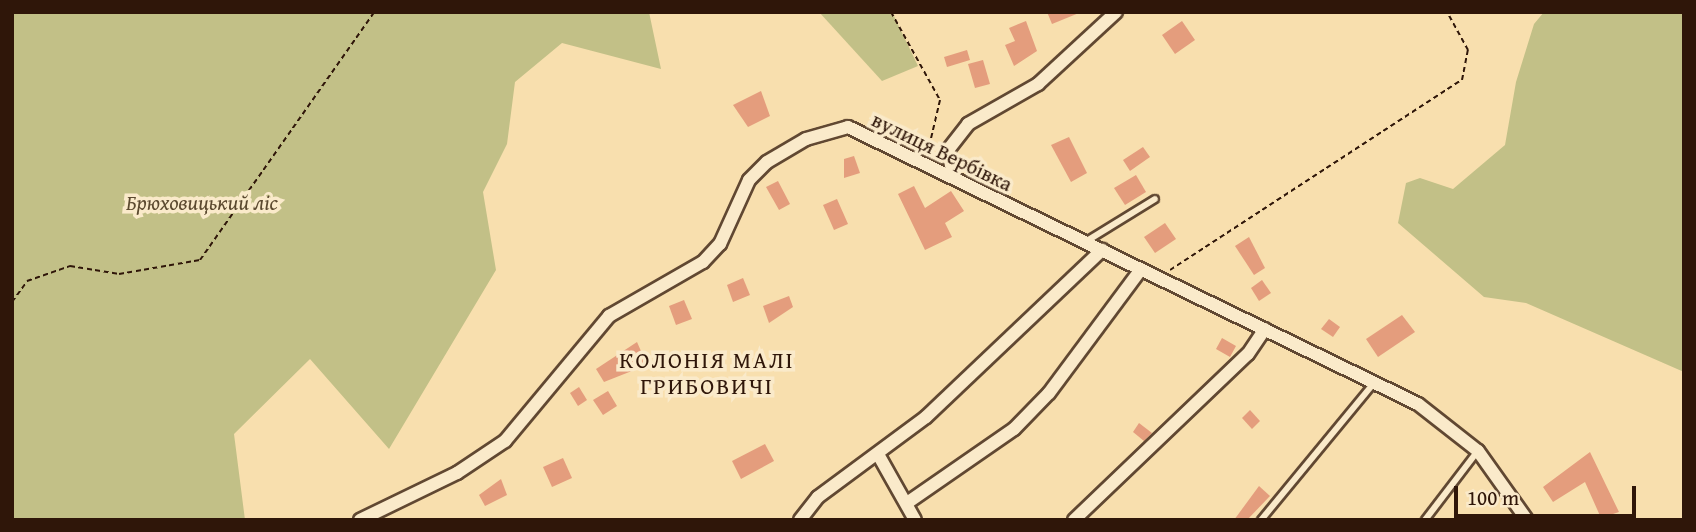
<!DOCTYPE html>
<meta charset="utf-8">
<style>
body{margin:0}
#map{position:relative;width:1696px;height:532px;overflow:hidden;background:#f8dfae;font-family:"Gentium Book Plus",serif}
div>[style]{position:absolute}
.green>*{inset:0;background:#c2c087}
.building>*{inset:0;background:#e49d7d}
.path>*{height:2px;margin-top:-1px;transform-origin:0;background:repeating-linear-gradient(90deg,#2f1609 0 5px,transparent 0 8.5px)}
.roads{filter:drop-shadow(2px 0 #614832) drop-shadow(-2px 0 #614832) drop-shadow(0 2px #614832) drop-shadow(0 -2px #614832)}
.lane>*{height:6px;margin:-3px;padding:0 3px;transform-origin:3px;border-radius:3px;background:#faeaca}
.street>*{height:12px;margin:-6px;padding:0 6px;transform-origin:6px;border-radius:6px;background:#faeaca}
span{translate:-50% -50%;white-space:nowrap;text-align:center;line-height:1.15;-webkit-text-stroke:7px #faeaca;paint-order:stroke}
.street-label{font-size:21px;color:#2f1609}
.park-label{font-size:21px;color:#5b492f;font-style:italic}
.neighbourhood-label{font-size:23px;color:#2f1609;letter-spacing:2px}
.frame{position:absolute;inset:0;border:14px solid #2f1609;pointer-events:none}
.scale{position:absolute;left:1454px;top:486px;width:182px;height:32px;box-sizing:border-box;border:4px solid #2f1609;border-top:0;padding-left:9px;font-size:21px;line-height:24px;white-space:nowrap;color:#2f1609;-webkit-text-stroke:5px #faeaca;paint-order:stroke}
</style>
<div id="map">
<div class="green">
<i style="clip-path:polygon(12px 12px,649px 12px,661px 69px,562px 43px,515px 82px,507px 144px,483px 192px,496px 270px,389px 449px,310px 359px,234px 434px,245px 520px,12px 520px)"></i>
<i style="clip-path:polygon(819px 12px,892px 12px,918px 66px,882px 81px)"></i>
<i style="clip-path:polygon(1544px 12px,1684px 12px,1684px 372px,1526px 303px,1484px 297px,1398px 223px,1406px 183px,1420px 178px,1453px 189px,1505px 145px,1516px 82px,1534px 24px)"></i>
</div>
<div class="building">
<i style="clip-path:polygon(1047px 12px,1079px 12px,1079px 13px,1052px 24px)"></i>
<i style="clip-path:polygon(1026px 21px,1037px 51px,1014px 66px,1005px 45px,1015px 41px,1009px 28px)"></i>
<i style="clip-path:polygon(1182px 21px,1195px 40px,1175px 54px,1162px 35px)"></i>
<i style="clip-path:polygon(967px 50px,970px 60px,947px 67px,944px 57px)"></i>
<i style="clip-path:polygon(983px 60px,990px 84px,975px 88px,968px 64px)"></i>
<i style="clip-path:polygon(761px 91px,770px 116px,748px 127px,733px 105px)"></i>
<i style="clip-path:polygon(1069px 137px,1087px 173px,1071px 182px,1051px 145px)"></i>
<i style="clip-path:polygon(1143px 147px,1150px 157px,1130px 171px,1123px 160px)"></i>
<i style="clip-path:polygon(854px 156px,860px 173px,844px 178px,844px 159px)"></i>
<i style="clip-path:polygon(1136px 175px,1146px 192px,1125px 205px,1114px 188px)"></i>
<i style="clip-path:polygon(778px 181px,790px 204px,779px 210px,766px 187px)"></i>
<i style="clip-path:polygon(914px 186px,925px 208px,951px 191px,964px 211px,945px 223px,952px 237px,925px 250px,898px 194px)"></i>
<i style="clip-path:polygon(837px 199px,848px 224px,834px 230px,823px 205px)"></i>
<i style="clip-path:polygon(1165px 223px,1176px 239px,1155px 253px,1144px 237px)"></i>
<i style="clip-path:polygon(1249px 237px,1265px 268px,1254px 275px,1235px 246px)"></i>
<i style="clip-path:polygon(743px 278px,750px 295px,733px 302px,727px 285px)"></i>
<i style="clip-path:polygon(1262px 280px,1271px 293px,1259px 301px,1251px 288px)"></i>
<i style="clip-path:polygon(789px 296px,793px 307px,769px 323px,763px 306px)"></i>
<i style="clip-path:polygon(684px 300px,692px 319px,676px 325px,669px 306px)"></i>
<i style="clip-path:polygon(1402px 315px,1415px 332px,1378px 357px,1366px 339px)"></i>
<i style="clip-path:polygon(1329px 319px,1340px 327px,1333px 337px,1321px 329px)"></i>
<i style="clip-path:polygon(1222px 338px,1236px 346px,1230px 357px,1216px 349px)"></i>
<i style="clip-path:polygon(637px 342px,647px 365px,604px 382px,596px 369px)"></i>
<i style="clip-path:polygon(579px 387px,587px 400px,578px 406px,570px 393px)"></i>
<i style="clip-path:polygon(608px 391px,617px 406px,603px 415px,593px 400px)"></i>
<i style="clip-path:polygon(1250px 410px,1260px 421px,1252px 429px,1242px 418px)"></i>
<i style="clip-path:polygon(1139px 423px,1152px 433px,1144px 441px,1133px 432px)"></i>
<i style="clip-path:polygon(765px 444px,774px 461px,741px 479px,732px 461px)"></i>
<i style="clip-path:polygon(1590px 452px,1619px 512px,1601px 518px,1585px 482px,1553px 502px,1543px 487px)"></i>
<i style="clip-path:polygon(563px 458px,572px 478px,552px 487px,543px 467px)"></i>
<i style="clip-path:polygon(501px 479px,507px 495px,485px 506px,479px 495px)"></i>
<i style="clip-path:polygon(1259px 486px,1270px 496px,1247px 520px,1234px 520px)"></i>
</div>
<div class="path">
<i style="left:891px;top:12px;width:101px;rotate:60.9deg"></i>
<i style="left:940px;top:100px;width:52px;rotate:103.2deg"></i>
<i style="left:1170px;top:270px;width:348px;rotate:-33.1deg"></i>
<i style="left:1462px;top:80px;width:31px;rotate:-79deg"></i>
<i style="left:1468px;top:50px;width:43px;rotate:-118.9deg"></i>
<i style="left:12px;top:302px;width:26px;rotate:-54deg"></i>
<i style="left:27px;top:281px;width:46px;rotate:-19.2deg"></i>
<i style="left:70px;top:266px;width:50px;rotate:9.3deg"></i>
<i style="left:119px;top:274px;width:82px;rotate:-9.8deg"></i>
<i style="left:200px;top:260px;width:303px;rotate:-54.9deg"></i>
</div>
<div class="roads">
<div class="lane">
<i style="left:1085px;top:242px;width:82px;rotate:-31.6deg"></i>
<i style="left:1261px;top:520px;width:178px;rotate:-50.5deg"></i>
<i style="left:1425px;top:520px;width:86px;rotate:-52.6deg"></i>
</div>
<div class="street">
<i style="left:953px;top:177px;width:27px;rotate:-100deg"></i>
<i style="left:948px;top:150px;width:33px;rotate:-52deg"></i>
<i style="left:968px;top:124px;width:81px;rotate:-29.7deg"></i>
<i style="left:1038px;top:84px;width:106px;rotate:-42.7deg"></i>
<i style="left:879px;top:456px;width:73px;rotate:60.6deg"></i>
<i style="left:907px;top:503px;width:130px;rotate:-34.7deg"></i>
<i style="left:1014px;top:429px;width:50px;rotate:-45.8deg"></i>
<i style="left:1049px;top:393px;width:154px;rotate:-53.4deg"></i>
<i style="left:360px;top:520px;width:108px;rotate:-25.9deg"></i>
<i style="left:457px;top:473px;width:58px;rotate:-33.7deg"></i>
<i style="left:505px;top:441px;width:163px;rotate:-50.2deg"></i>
<i style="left:609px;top:316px;width:108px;rotate:-29.9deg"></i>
<i style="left:703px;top:262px;width:25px;rotate:-47deg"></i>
<i style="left:720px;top:244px;width:70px;rotate:-65.6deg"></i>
<i style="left:749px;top:180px;width:25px;rotate:-45deg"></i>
<i style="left:767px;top:162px;width:45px;rotate:-30.5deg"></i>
<i style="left:806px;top:139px;width:44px;rotate:-15.9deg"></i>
<i style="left:848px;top:127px;width:634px;rotate:25.92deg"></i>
<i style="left:1418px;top:404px;width:76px;rotate:38.1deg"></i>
<i style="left:1478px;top:451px;width:85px;rotate:54.6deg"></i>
<i style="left:800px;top:520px;width:29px;rotate:-52deg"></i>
<i style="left:818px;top:497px;width:134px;rotate:-36.5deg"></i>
<i style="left:926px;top:417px;width:243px;rotate:-43.5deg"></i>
<i style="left:1074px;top:520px;width:240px;rotate:-43.7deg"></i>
<i style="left:1248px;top:354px;width:30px;rotate:-56deg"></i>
</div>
</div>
<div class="street-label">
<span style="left:942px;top:152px;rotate:26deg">вулиця Вербівка</span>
</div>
<div class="park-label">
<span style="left:202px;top:203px">Брюховицький ліс</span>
</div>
<div class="neighbourhood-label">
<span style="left:707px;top:373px">КОЛОНІЯ МАЛІ<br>ГРИБОВИЧІ</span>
</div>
<div class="frame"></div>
<div class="scale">100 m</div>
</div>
